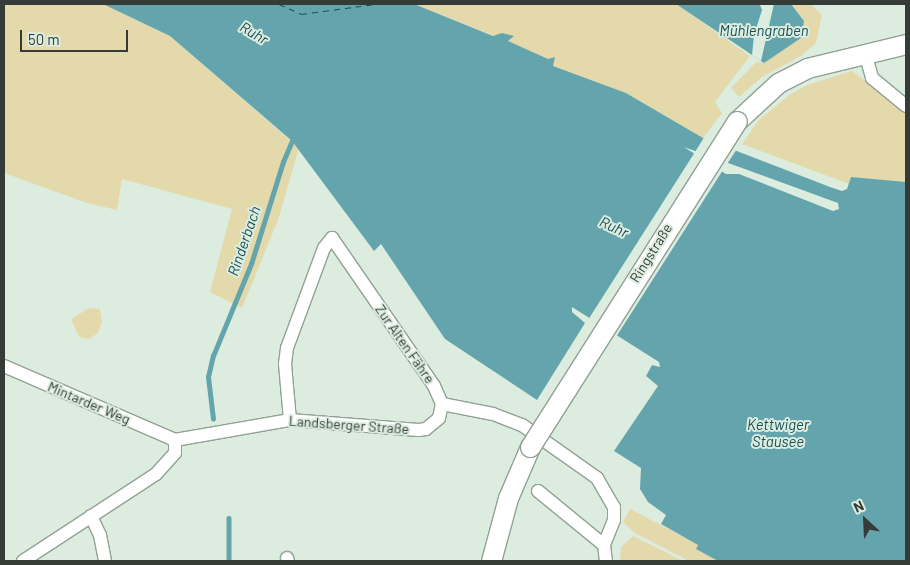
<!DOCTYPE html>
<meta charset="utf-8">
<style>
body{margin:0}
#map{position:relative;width:910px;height:565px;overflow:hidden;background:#dcede0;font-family:Barlow,sans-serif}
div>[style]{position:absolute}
.green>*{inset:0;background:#e3d9aa}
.water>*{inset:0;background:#64a4ac}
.pier>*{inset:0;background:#dcede0}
.stream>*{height:4.5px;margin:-2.25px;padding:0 2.25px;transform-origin:2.25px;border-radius:2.25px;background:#64a4ac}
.ferry>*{height:1px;margin-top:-0.5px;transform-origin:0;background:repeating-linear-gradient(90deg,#185057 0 6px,transparent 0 11px)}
.roads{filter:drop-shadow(1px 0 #91a194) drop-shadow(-1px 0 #91a194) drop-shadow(0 1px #91a194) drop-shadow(0 -1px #91a194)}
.street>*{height:12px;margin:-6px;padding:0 6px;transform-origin:6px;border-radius:6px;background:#fff}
.secondary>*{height:19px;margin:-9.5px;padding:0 9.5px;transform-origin:9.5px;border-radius:9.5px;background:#fff}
.bridges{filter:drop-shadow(1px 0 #91a194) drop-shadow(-1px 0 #91a194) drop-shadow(0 1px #91a194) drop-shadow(0 -1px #91a194)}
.secondary-bridge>*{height:19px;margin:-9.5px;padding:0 9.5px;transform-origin:9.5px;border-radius:9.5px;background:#fff}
span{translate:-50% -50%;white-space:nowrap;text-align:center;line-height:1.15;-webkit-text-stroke:4px #dcede0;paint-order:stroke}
.street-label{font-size:14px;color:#353c37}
.water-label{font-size:15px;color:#185057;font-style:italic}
.frame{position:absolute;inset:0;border:5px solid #353c37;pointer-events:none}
.north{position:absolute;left:840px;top:495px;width:50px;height:50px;-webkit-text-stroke:4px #dcede0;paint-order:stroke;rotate:335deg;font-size:14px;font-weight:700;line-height:20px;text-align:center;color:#353c37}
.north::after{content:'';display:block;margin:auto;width:18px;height:22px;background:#353c37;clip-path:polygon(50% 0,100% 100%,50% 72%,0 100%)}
.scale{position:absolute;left:20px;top:30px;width:108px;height:22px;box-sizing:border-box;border:2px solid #353c37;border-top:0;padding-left:6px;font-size:15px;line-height:18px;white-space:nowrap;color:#353c37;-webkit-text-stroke:4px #dcede0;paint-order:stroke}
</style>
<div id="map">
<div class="green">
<i style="clip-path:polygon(4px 4px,103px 4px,170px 36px,299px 148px,278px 220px,242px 308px,210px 292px,232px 209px,122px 179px,117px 210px,87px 203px,4px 173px)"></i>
<i style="clip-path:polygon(414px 4px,676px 4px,750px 56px,715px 102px,722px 113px,703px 138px,626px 93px,553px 66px,555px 58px,548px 59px,507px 41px,514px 36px,494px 36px)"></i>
<i style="clip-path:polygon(791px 4px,811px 4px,822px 15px,816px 43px,801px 56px,762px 77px,739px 97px,731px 88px,756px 62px,764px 63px,804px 21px)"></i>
<i style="clip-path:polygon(852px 71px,906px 111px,906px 182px,851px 177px,849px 184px,742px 144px,759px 120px,789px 95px,807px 85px)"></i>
<i style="clip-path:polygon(89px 308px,100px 309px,102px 321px,98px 333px,89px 339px,79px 337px,71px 319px)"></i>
<i style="clip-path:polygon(630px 509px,699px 545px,697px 549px,718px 561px,689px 561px,635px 533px,623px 522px)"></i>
<i style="clip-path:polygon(633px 536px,683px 561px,620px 561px,621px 547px)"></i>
</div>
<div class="water">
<i style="clip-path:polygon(evenodd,103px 4px,414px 4px,493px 36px,502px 33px,514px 36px,508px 41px,548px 59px,555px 57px,553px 66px,626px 93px,703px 138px,830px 187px,842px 191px,847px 189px,851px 177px,906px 182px,906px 561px,718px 561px,696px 549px,698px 545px,661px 524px,666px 515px,648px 502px,640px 489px,641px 468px,614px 451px,658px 386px,646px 376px,652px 365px,660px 367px,659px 362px,572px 307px,572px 312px,585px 323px,537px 400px,445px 339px,381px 244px,374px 251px,292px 141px,170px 36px,103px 4px,684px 147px,838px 203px,839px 209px,833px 211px,739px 174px,726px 174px,684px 147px)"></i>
<i style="clip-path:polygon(676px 4px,791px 4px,804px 21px,801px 38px,764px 63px)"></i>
</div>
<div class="pier">
<i style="clip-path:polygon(774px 4px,761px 61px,752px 55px,754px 35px,762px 10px,760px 5px)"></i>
<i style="clip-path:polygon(705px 136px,737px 149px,727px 164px,695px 152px)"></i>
<i style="clip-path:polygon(695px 152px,723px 170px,616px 337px,588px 320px)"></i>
<i style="clip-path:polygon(587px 322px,539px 401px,536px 402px,537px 401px)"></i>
</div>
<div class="stream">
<i style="left:213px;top:419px;width:42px;rotate:-96.8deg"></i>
<i style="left:208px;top:377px;width:22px;rotate:-77deg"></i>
<i style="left:213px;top:356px;width:100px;rotate:-67.6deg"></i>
<i style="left:251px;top:264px;width:107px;rotate:-72.6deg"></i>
<i style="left:283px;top:162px;width:28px;rotate:-67deg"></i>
<i style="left:229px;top:518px;width:43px;rotate:90deg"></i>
</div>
<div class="ferry">
<i style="left:279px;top:4px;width:24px;rotate:24deg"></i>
<i style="left:301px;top:14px;width:75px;rotate:-7.7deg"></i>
</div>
<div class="roads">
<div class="street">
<i style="left:865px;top:53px;width:26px;rotate:74deg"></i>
<i style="left:872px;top:78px;width:44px;rotate:39.5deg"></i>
<i style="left:4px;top:366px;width:186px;rotate:23.4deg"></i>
<i style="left:442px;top:404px;width:52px;rotate:11.1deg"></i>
<i style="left:493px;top:414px;width:31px;rotate:21deg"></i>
<i style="left:522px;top:425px;width:92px;rotate:35.2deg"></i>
<i style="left:597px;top:478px;width:34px;rotate:60deg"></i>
<i style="left:614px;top:507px;width:13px;rotate:90deg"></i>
<i style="left:614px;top:520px;width:27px;rotate:112deg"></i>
<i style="left:604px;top:545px;width:16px;rotate:83deg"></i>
<i style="left:290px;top:420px;width:56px;rotate:-95.1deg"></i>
<i style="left:285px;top:364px;width:16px;rotate:-83deg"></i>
<i style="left:287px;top:348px;width:107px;rotate:-69.7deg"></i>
<i style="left:324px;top:248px;width:13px;rotate:-51deg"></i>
<i style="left:332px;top:238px;width:180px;rotate:55.4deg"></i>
<i style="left:434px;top:386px;width:20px;rotate:66deg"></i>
<i style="left:175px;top:440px;width:117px;rotate:-9.9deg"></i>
<i style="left:290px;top:420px;width:129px;rotate:4.4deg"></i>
<i style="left:419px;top:430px;width:7px;rotate:-8deg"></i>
<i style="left:426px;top:429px;width:17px;rotate:-40deg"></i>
<i style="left:439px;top:418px;width:14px;rotate:-78deg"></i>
<i style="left:538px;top:491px;width:85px;rotate:39.3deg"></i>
<i style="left:91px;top:516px;width:21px;rotate:65deg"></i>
<i style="left:100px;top:535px;width:26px;rotate:79deg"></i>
<i style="left:287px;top:558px;width:3px;rotate:72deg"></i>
<i style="left:23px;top:561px;width:159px;rotate:-33.2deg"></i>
<i style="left:156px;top:474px;width:28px;rotate:-48deg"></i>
<i style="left:175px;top:453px;width:13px;rotate:-90deg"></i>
</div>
<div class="secondary">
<i style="left:737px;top:121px;width:56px;rotate:-42.8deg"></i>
<i style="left:778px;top:83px;width:33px;rotate:-27deg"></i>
<i style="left:807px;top:68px;width:102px;rotate:-13.6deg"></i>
<i style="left:491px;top:561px;width:65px;rotate:-74.9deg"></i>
<i style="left:508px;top:498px;width:56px;rotate:-66.7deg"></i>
</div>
</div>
<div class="bridges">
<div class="secondary-bridge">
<i style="left:530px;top:447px;width:386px;rotate:-57.6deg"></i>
</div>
</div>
<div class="street-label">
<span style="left:651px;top:253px;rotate:-58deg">Ringstraße</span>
<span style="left:405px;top:344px;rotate:55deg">Zur Alten Fähre</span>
<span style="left:89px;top:403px;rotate:23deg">Mintarder Weg</span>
<span style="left:349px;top:425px;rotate:4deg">Landsberger Straße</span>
</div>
<div class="water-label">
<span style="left:764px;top:31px">Mühlengraben</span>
<span style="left:254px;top:33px;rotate:31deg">Ruhr</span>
<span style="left:614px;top:227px;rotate:25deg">Ruhr</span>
<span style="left:244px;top:241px;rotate:-71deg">Rinderbach</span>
<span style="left:778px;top:433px">Kettwiger<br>Stausee</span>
</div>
<div class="frame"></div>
<div class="north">N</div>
<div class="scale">50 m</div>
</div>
